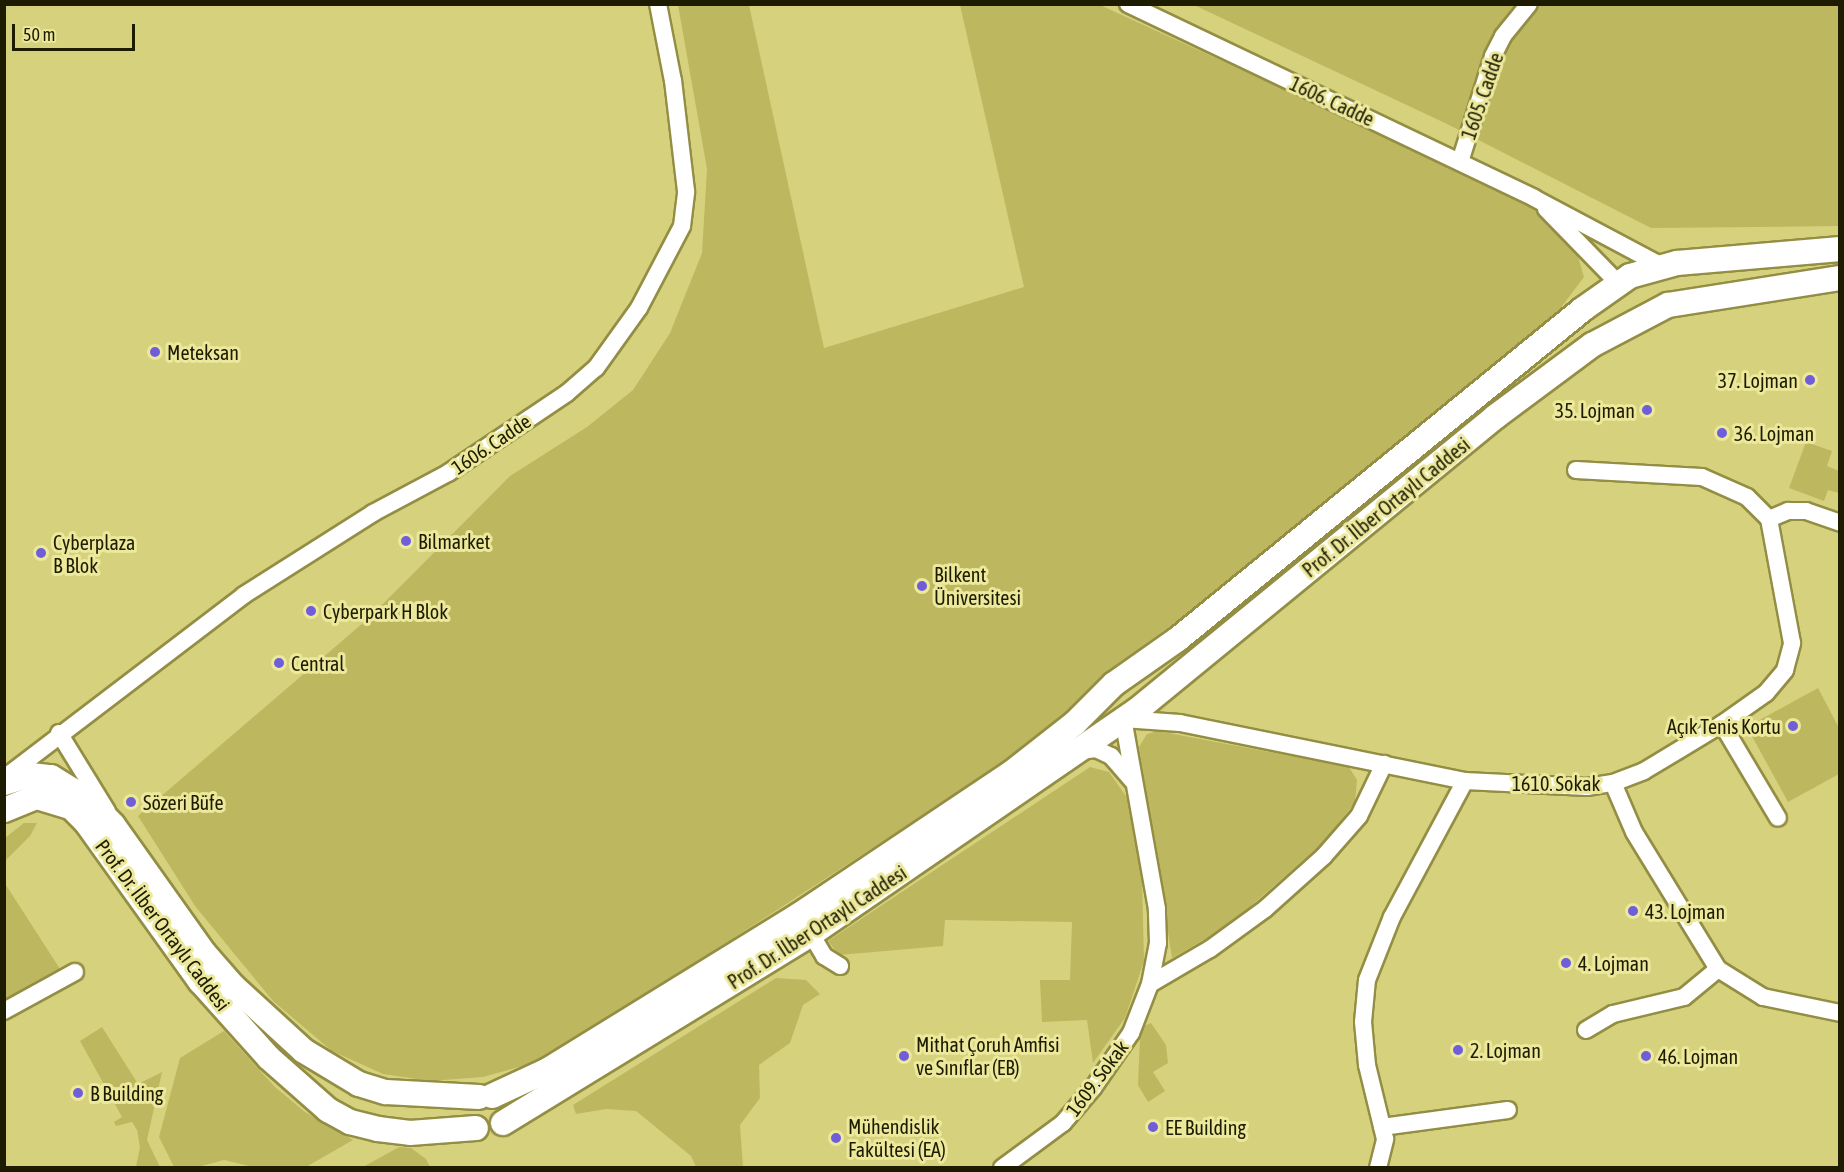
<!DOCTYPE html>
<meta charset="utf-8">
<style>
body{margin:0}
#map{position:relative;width:1844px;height:1172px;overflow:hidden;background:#dfdb8f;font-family:"Asap Condensed",sans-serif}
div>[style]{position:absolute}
.built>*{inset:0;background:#d6d17d}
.green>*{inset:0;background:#bdb85f}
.roads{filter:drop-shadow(2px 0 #938e44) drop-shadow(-2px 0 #938e44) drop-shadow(0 2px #938e44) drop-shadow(0 -2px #938e44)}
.street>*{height:16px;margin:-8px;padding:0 8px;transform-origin:8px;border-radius:8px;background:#fff}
.secondary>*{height:24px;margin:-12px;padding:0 12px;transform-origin:12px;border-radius:12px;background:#fff}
.dots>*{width:16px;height:16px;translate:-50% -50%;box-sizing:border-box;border:3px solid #ece89c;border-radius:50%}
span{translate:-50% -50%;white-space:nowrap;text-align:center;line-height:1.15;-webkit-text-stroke:6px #ece89c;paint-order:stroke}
.street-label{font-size:20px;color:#1e1c00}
.poi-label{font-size:20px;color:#1e1c00}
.left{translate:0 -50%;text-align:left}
.right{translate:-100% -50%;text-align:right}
.frame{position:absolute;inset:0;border:6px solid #1e1c00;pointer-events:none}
.scale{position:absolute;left:12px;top:24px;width:123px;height:27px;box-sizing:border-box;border:3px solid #1e1c00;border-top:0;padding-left:8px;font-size:18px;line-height:21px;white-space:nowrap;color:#1e1c00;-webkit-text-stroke:4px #ece89c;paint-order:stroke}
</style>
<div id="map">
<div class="built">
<i style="clip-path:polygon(5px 5px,1839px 5px,1839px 1167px,5px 1168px)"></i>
</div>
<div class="green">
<i style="clip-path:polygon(678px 5px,749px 5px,824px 348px,1024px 287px,960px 5px,1100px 5px,1530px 202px,1575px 246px,1584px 277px,1556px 314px,1176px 622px,1110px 669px,1037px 741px,589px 1032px,530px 1064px,483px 1077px,430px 1081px,383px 1074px,332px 1051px,273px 1001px,195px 906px,138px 816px,370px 617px,510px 476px,587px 427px,633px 390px,670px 333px,702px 253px,707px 169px)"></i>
<i style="clip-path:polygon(1194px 5px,1839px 5px,1839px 226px,1651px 228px,1445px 123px)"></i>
<i style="clip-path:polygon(1806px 442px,1832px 451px,1827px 466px,1839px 471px,1839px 493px,1828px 490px,1824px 501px,1789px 488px)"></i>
<i style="clip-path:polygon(1818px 688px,1839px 728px,1839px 774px,1788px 802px,1747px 727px)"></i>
<i style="clip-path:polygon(1158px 731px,1349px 767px,1357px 780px,1355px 802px,1326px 840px,1228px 926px,1172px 958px,1139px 747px,1147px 734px)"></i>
<i style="clip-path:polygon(1090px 767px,1109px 772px,1128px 799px,1142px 879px,1144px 961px,1125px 1018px,1093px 1063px,1087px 1020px,1042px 1022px,1040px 980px,1070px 980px,1072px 922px,945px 920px,943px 946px,839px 955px,828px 941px)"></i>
<i style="clip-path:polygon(24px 823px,37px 823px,30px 836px,5px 861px,5px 838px)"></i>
<i style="clip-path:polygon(4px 882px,60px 969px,5px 1001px,4px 1001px)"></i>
<i style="clip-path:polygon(776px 978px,806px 980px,820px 994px,803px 1005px,790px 1043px,759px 1065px,760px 1098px,740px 1125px,743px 1167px,696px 1167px,691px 1156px,636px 1111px,606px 1109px,576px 1114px,573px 1105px)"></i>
<i style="clip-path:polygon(1151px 1023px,1166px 1045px,1168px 1063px,1153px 1072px,1165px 1091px,1148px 1102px,1138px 1085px,1140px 1038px,1144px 1026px)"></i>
<i style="clip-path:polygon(102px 1027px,138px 1084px,162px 1072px,147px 1140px,160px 1167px,136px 1167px,140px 1147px,137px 1130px,132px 1122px,116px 1126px,114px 1122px,122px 1117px,80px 1041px)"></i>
<i style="clip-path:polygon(224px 1031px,275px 1087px,305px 1112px,353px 1140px,306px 1167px,253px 1167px,224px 1160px,198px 1167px,174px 1167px,159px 1137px,180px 1058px)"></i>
<i style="clip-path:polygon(399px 1147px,411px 1148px,426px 1159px,430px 1167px,363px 1167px)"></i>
</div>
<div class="roads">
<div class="street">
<i style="left:1128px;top:4px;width:450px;rotate:25.5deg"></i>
<i style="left:1534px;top:198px;width:143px;rotate:28deg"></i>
<i style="left:1460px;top:162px;width:111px;rotate:-72.7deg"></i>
<i style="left:1493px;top:56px;width:22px;rotate:-63deg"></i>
<i style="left:1503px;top:36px;width:41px;rotate:-50.9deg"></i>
<i style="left:1546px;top:209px;width:105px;rotate:45.8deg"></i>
<i style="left:1576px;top:470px;width:126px;rotate:3.2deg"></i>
<i style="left:1702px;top:477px;width:49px;rotate:24deg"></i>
<i style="left:1747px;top:497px;width:31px;rotate:45deg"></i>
<i style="left:1769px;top:519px;width:21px;rotate:-23deg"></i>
<i style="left:1788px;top:511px;width:18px"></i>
<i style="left:1806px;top:511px;width:36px;rotate:19deg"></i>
<i style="left:1722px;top:724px;width:109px;rotate:59.2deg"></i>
<i style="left:59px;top:733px;width:92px;rotate:58.4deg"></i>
<i style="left:1080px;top:751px;width:16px;rotate:-7deg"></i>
<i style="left:1096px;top:749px;width:17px;rotate:25deg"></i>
<i style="left:1111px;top:756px;width:32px;rotate:49deg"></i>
<i style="left:4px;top:778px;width:302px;rotate:-37.3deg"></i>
<i style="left:244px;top:595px;width:153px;rotate:-32.4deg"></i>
<i style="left:373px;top:513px;width:85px;rotate:-28.1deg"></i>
<i style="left:448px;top:473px;width:143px;rotate:-33.9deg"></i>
<i style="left:567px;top:393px;width:38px;rotate:-41deg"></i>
<i style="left:596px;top:368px;width:74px;rotate:-54.4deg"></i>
<i style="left:639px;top:308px;width:93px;rotate:-62.3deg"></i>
<i style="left:682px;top:226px;width:35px;rotate:-83deg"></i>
<i style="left:686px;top:191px;width:111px;rotate:-96.7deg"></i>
<i style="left:673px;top:81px;width:78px;rotate:-101deg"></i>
<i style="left:1613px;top:783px;width:53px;rotate:66.8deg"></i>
<i style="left:1634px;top:832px;width:161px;rotate:58.5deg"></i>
<i style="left:1718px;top:969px;width:53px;rotate:31.9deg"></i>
<i style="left:1763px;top:997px;width:79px;rotate:11.7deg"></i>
<i style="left:811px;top:934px;width:26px;rotate:59deg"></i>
<i style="left:824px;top:956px;width:19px;rotate:32deg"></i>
<i style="left:1150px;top:984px;width:69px;rotate:-30.3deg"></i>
<i style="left:1210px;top:949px;width:68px;rotate:-36deg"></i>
<i style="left:1265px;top:909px;width:79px;rotate:-41.9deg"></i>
<i style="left:1324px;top:856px;width:53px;rotate:-48.8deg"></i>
<i style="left:1359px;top:816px;width:58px;rotate:-64.3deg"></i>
<i style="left:4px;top:1011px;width:81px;rotate:-28.8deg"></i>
<i style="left:1586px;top:1030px;width:31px;rotate:-31deg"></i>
<i style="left:1613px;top:1014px;width:73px;rotate:-13.5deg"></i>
<i style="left:1684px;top:997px;width:44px;rotate:-39.5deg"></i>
<i style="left:1382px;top:1127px;width:127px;rotate:-7.7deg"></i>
<i style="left:1002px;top:1168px;width:76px;rotate:-36.4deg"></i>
<i style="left:1063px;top:1123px;width:46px;rotate:-49.4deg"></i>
<i style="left:1093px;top:1088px;width:67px;rotate:-55.4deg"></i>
<i style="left:1131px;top:1033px;width:53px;rotate:-68.8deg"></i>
<i style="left:1150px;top:984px;width:42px;rotate:-79deg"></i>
<i style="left:1158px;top:943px;width:34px;rotate:-92deg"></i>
<i style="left:1157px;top:909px;width:193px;rotate:-100.1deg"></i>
<i style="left:1123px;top:719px;width:57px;rotate:4deg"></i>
<i style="left:1180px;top:723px;width:291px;rotate:11.5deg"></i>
<i style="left:1465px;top:781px;width:122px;rotate:2.8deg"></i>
<i style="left:1587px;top:787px;width:26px;rotate:-9deg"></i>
<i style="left:1613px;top:783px;width:33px;rotate:-21deg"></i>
<i style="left:1644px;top:771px;width:91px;rotate:-31.1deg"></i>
<i style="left:1722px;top:724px;width:54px;rotate:-35.2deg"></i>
<i style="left:1766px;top:693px;width:30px;rotate:-50deg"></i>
<i style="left:1785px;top:670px;width:28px;rotate:-75deg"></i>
<i style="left:1792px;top:643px;width:126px;rotate:-100.5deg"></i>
<i style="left:1378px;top:1168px;width:30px;rotate:-76deg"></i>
<i style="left:1385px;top:1139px;width:76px;rotate:-103.7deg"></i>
<i style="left:1367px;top:1065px;width:43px;rotate:-95.3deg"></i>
<i style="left:1363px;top:1022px;width:42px;rotate:-84.6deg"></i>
<i style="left:1367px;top:980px;width:68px;rotate:-68.4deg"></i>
<i style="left:1392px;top:917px;width:154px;rotate:-61.8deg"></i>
</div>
<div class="secondary">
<i style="left:4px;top:783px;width:28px;rotate:-17deg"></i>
<i style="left:31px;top:775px;width:20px;rotate:6deg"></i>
<i style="left:51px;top:777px;width:46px;rotate:31.6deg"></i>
<i style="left:90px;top:801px;width:33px;rotate:46deg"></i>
<i style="left:113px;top:825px;width:157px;rotate:54.6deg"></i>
<i style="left:204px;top:953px;width:44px;rotate:48.7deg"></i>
<i style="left:233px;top:986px;width:96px;rotate:42.5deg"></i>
<i style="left:304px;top:1051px;width:64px;rotate:31deg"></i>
<i style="left:359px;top:1084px;width:28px;rotate:17deg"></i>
<i style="left:386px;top:1092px;width:93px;rotate:3.1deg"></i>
<i style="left:4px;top:810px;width:35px;rotate:-22deg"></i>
<i style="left:37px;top:797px;width:37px;rotate:17deg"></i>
<i style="left:72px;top:808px;width:20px;rotate:45deg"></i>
<i style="left:86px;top:822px;width:196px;rotate:54.4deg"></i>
<i style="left:200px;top:981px;width:103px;rotate:48.1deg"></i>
<i style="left:269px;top:1058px;width:79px;rotate:41.4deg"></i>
<i style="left:328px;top:1110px;width:25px;rotate:29deg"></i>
<i style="left:350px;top:1122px;width:29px;rotate:14deg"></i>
<i style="left:378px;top:1129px;width:32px;rotate:7deg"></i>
<i style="left:410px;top:1133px;width:66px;rotate:-4.3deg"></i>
<i style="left:492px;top:1096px;width:62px;rotate:-24.9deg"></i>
<i style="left:548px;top:1070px;width:295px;rotate:-31.7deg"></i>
<i style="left:799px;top:915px;width:254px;rotate:-33.8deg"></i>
<i style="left:1010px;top:774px;width:83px;rotate:-38.1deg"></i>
<i style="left:1075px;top:723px;width:55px;rotate:-45deg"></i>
<i style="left:1114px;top:684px;width:78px;rotate:-35.1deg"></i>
<i style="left:1178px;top:639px;width:522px;rotate:-39.17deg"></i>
<i style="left:1583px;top:309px;width:57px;rotate:-35.1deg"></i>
<i style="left:1630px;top:276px;width:49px;rotate:-15.5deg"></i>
<i style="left:1677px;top:263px;width:164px;rotate:-4.9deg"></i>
<i style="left:503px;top:1123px;width:361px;rotate:-31.5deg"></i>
<i style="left:811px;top:934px;width:394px;rotate:-34.5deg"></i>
<i style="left:1136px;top:711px;width:464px;rotate:-39.3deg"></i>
<i style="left:1495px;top:417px;width:121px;rotate:-36.6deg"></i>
<i style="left:1592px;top:345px;width:86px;rotate:-27.8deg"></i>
<i style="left:1668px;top:305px;width:174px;rotate:-8.9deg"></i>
</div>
</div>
<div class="dots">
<i style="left:155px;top:352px;background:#6f5ed8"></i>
<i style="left:1810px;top:380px;background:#6f5ed8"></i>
<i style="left:1647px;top:410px;background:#6f5ed8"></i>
<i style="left:1722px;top:433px;background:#6f5ed8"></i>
<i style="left:406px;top:541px;background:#6f5ed8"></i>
<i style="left:41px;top:553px;background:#6f5ed8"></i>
<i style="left:922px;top:586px;background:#6f5ed8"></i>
<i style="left:311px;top:611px;background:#6f5ed8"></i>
<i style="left:279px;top:663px;background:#6f5ed8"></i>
<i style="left:1793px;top:726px;background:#6f5ed8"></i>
<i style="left:131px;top:802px;background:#6f5ed8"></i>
<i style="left:1633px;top:911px;background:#6f5ed8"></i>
<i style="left:1566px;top:963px;background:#6f5ed8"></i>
<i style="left:1458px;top:1050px;background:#6f5ed8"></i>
<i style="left:904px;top:1056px;background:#6f5ed8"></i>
<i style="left:1646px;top:1056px;background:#6f5ed8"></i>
<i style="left:78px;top:1093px;background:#6f5ed8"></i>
<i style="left:1153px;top:1127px;background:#6f5ed8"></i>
<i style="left:836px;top:1138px;background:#6f5ed8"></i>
</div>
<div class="street-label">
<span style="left:1482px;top:96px;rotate:-71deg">1605. Cadde</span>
<span style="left:1332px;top:101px;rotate:25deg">1606. Cadde</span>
<span style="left:491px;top:444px;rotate:-34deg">1606. Cadde</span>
<span style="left:1386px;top:507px;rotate:-39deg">Prof. Dr. İlber Ortaylı Caddesi</span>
<span style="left:1556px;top:783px">1610. Sokak</span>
<span style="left:163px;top:925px;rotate:53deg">Prof. Dr. İlber Ortaylı Caddesi</span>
<span style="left:817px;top:927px;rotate:-33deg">Prof. Dr. İlber Ortaylı Caddesi</span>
<span style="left:1097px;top:1078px;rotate:-53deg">1609. Sokak</span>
</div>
<div class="poi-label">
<span class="left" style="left:167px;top:352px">Meteksan</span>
<span class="right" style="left:1798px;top:380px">37. Lojman</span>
<span class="right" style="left:1635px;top:410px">35. Lojman</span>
<span class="left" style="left:1734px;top:433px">36. Lojman</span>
<span class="left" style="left:418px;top:541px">Bilmarket</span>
<span class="left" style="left:53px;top:554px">Cyberplaza<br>B Blok</span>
<span class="left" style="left:934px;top:586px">Bilkent<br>Üniversitesi</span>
<span class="left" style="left:323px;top:611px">Cyberpark H Blok</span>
<span class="left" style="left:291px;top:663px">Central</span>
<span class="right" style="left:1781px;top:726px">Açık Tenis Kortu</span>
<span class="left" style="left:143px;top:802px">Sözeri Büfe</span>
<span class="left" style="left:1645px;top:911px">43. Lojman</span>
<span class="left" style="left:1578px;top:963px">4. Lojman</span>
<span class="left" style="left:916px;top:1056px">Mithat Çoruh Amfisi<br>ve Sınıflar (EB)</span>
<span class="left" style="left:1470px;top:1050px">2. Lojman</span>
<span class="left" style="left:1658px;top:1056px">46. Lojman</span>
<span class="left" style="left:90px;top:1093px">B Building</span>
<span class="left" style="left:848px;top:1138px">Mühendislik<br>Fakültesi (EA)</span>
<span class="left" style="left:1165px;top:1127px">EE Building</span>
</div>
<div class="frame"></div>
<div class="scale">50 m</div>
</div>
